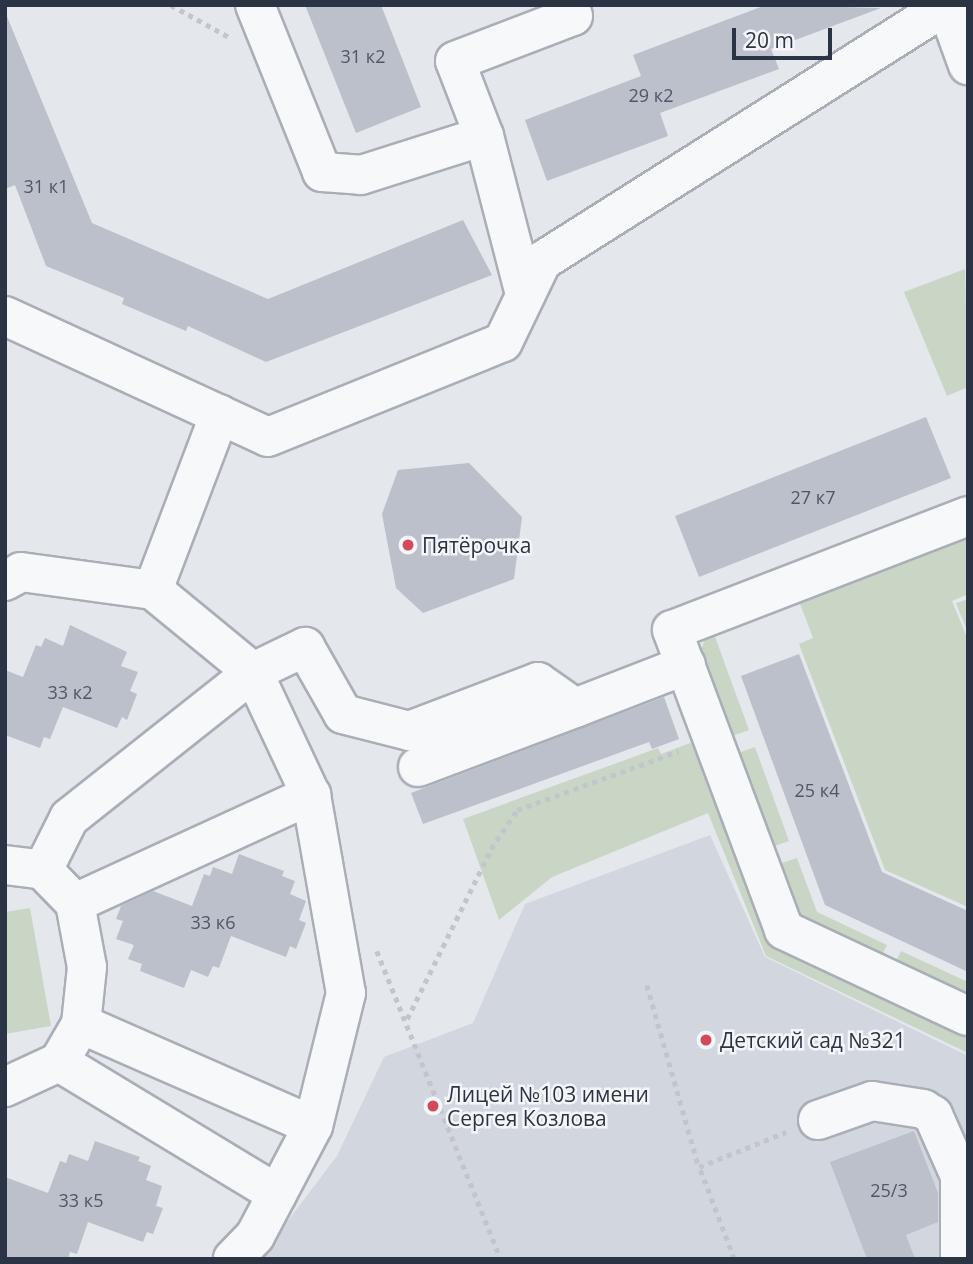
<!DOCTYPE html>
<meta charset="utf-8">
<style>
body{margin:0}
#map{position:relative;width:973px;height:1264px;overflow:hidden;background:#e4e7ec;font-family:"Open Sans",sans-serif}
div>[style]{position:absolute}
.built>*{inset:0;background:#d2d6de}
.green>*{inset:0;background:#c9d6c5}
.building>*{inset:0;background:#bbc0ca}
.path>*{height:4.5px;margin-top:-2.25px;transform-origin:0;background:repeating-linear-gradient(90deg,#c2c5cb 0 5px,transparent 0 10px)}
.roads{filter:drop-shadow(2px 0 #a9aeb7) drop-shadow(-2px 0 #a9aeb7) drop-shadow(0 2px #a9aeb7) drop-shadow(0 -2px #a9aeb7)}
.minor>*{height:38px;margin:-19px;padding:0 19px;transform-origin:19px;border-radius:19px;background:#f7f8fa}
.dots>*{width:19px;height:19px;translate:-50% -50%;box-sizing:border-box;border:4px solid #f4f6f9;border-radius:50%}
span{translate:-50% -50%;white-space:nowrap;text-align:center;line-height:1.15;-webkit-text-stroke:5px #f4f6f9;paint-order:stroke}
.number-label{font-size:18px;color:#4f5766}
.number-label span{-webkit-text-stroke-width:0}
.poi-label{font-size:21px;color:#2b3445}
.left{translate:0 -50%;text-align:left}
.frame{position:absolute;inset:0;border:7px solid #2b3445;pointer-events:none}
.scale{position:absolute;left:732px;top:28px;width:100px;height:32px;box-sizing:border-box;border:4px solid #2b3445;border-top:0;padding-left:9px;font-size:21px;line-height:24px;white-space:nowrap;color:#2b3445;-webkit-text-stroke:5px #f4f6f9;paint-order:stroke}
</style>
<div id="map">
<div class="built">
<i style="clip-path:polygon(710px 835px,765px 957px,968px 1056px,968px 1259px,259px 1259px,337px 1156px,384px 1057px,473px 1023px,525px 904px)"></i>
</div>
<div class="green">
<i style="clip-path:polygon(965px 269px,968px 387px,947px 396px,904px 292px)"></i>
<i style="clip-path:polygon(968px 537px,968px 594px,952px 601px,968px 640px,968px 907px,885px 870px,799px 644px,813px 638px,799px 601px)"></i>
<i style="clip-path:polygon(968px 599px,968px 633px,956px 603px)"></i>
<i style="clip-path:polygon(714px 634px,749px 730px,732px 736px,701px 651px,704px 641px)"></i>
<i style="clip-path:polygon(698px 740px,777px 938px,968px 1028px,968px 1053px,766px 956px,708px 813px,552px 877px,499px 920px,463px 819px,658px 748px,661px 754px)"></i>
<i style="clip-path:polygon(755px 747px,789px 841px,772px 847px,738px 753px)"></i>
<i style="clip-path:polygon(797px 858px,817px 912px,887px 945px,882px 955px,798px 915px,779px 864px)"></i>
<i style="clip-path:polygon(30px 908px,51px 1026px,5px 1034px,5px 912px)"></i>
<i style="clip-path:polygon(901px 951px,968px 982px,968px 995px,896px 962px)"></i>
</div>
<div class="building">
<i style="clip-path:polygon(305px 5px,381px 5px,421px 107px,356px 133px)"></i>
<i style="clip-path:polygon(766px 5px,881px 8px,771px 49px,779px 69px,660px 113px,668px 136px,547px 181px,525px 120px,641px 76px,633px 55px)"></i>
<i style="clip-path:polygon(6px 14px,92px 223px,268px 299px,463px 220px,492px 275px,266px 362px,188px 326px,186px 331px,122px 304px,124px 298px,46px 266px,15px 185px,5px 189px)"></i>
<i style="clip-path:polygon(926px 417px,951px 478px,699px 577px,675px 516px)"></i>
<i style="clip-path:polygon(469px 463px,522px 517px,514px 579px,423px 613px,396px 588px,382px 514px,398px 470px)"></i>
<i style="clip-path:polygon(70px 625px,127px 652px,121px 666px,138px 672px,130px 691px,137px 694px,127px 720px,122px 717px,117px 728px,63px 707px,50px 739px,44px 737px,40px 748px,5px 735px,5px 670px,23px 677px,36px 645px,41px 647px,45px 638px,63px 646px)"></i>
<i style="clip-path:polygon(799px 654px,882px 872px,968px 911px,968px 972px,825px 905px,741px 676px)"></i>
<i style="clip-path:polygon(664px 697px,679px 739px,652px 749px,649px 742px,423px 824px,411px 793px)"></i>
<i style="clip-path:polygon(239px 854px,284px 871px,282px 876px,295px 881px,290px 894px,306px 901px,299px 920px,306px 923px,296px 949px,290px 946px,286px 957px,231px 936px,219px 968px,213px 966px,208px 977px,191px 970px,184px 988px,140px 971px,142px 964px,128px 959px,134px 945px,116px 939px,123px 921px,116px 919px,121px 906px,153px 891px,192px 906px,204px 874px,210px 876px,213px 867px,232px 874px)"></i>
<i style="clip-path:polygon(914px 1131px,938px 1193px,938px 1222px,906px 1235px,915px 1259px,867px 1259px,830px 1162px)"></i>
<i style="clip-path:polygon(95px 1141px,140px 1157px,138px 1161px,151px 1166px,146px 1180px,162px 1186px,156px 1206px,163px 1208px,153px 1234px,147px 1232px,143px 1242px,88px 1222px,77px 1254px,70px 1252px,68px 1259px,5px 1259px,5px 1177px,48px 1193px,60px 1161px,66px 1163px,69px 1154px,88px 1161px)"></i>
</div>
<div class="path">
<i style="left:171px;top:5px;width:66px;rotate:28.9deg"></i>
<i style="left:377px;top:951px;width:332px;rotate:68.1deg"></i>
<i style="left:647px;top:985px;width:189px;rotate:74.1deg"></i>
<i style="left:407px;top:1019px;width:190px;rotate:-63.7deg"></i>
<i style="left:491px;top:849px;width:47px;rotate:-56.3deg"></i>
<i style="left:517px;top:810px;width:172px;rotate:-20deg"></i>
<i style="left:734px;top:1259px;width:98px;rotate:-110.8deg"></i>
<i style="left:699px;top:1167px;width:94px;rotate:-21.9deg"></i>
</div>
<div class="roads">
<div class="minor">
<i style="left:255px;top:5px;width:180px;rotate:68.1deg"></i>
<i style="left:322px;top:172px;width:39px;rotate:4deg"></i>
<i style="left:361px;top:175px;width:129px;rotate:-17.6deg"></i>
<i style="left:484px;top:136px;width:164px;rotate:75.5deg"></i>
<i style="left:947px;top:7px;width:62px;rotate:70.1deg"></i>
<i style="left:484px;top:136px;width:80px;rotate:-111.1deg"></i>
<i style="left:455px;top:61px;width:126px;rotate:-20.9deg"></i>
<i style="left:573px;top:16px;width:12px;rotate:-110deg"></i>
<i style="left:5px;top:316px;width:289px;rotate:24.7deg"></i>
<i style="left:268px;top:437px;width:253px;rotate:-22deg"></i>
<i style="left:503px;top:342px;width:90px;rotate:-64.3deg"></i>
<i style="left:542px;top:261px;width:479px;rotate:-32.3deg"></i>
<i style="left:968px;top:516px;width:317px;rotate:158.9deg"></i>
<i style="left:672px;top:630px;width:320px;rotate:69.5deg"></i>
<i style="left:784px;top:930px;width:203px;rotate:25.1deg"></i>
<i style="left:5px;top:581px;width:18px;rotate:-29deg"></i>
<i style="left:21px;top:572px;width:133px;rotate:7.8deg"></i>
<i style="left:153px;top:590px;width:129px;rotate:39.4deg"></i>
<i style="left:253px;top:672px;width:136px;rotate:64.8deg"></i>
<i style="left:311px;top:795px;width:201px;rotate:80deg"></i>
<i style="left:346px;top:993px;width:137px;rotate:103.9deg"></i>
<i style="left:313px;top:1126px;width:124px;rotate:117.8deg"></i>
<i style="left:255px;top:1236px;width:32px;rotate:134deg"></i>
<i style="left:153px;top:590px;width:188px;rotate:-69.2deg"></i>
<i style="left:418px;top:767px;width:168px;rotate:-20.6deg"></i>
<i style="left:5px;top:865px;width:38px;rotate:7deg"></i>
<i style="left:43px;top:870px;width:46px;rotate:45.9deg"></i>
<i style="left:75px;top:903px;width:65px;rotate:79.4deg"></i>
<i style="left:87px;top:967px;width:57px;rotate:96deg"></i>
<i style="left:81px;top:1024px;width:44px;rotate:120.1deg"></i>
<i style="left:59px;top:1062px;width:60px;rotate:155.2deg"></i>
<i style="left:43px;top:870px;width:58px;rotate:-63.4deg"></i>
<i style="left:69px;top:818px;width:235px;rotate:-38.4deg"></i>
<i style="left:253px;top:672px;width:58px;rotate:-25.7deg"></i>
<i style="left:305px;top:647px;width:77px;rotate:60.4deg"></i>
<i style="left:343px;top:714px;width:68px;rotate:14.4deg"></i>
<i style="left:409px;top:731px;width:138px;rotate:-20.8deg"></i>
<i style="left:538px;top:682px;width:45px;rotate:35.1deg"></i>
<i style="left:575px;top:708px;width:119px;rotate:-21.2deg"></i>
<i style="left:75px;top:903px;width:260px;rotate:-24.6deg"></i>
<i style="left:81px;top:1024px;width:253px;rotate:23.7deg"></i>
<i style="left:59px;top:1062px;width:255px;rotate:31.2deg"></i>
<i style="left:818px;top:1120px;width:57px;rotate:-19.4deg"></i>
<i style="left:872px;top:1101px;width:52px;rotate:8.9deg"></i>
<i style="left:923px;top:1109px;width:12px;rotate:31deg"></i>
<i style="left:933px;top:1115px;width:67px;rotate:66.1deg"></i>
<i style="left:960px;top:1259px;width:83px;rotate:-90deg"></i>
<i style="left:960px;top:1176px;width:9px;rotate:-21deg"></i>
</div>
</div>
<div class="dots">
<i style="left:408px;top:545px;background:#d1495b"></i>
<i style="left:706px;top:1040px;background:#d1495b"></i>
<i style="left:433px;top:1106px;background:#d1495b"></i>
</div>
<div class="number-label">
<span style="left:363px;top:56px">31 к2</span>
<span style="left:651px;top:95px">29 к2</span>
<span style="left:46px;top:186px">31 к1</span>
<span style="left:813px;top:497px">27 к7</span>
<span style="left:70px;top:692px">33 к2</span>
<span style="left:817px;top:790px">25 к4</span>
<span style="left:213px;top:922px">33 к6</span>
<span style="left:889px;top:1190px">25/3</span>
<span style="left:81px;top:1200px">33 к5</span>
</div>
<div class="poi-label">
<span class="left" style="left:422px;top:545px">Пятёрочка</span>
<span class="left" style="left:720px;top:1040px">Детский сад №321</span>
<span class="left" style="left:447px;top:1106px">Лицей №103 имени<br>Сергея Козлова</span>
</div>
<div class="frame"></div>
<div class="scale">20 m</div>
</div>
